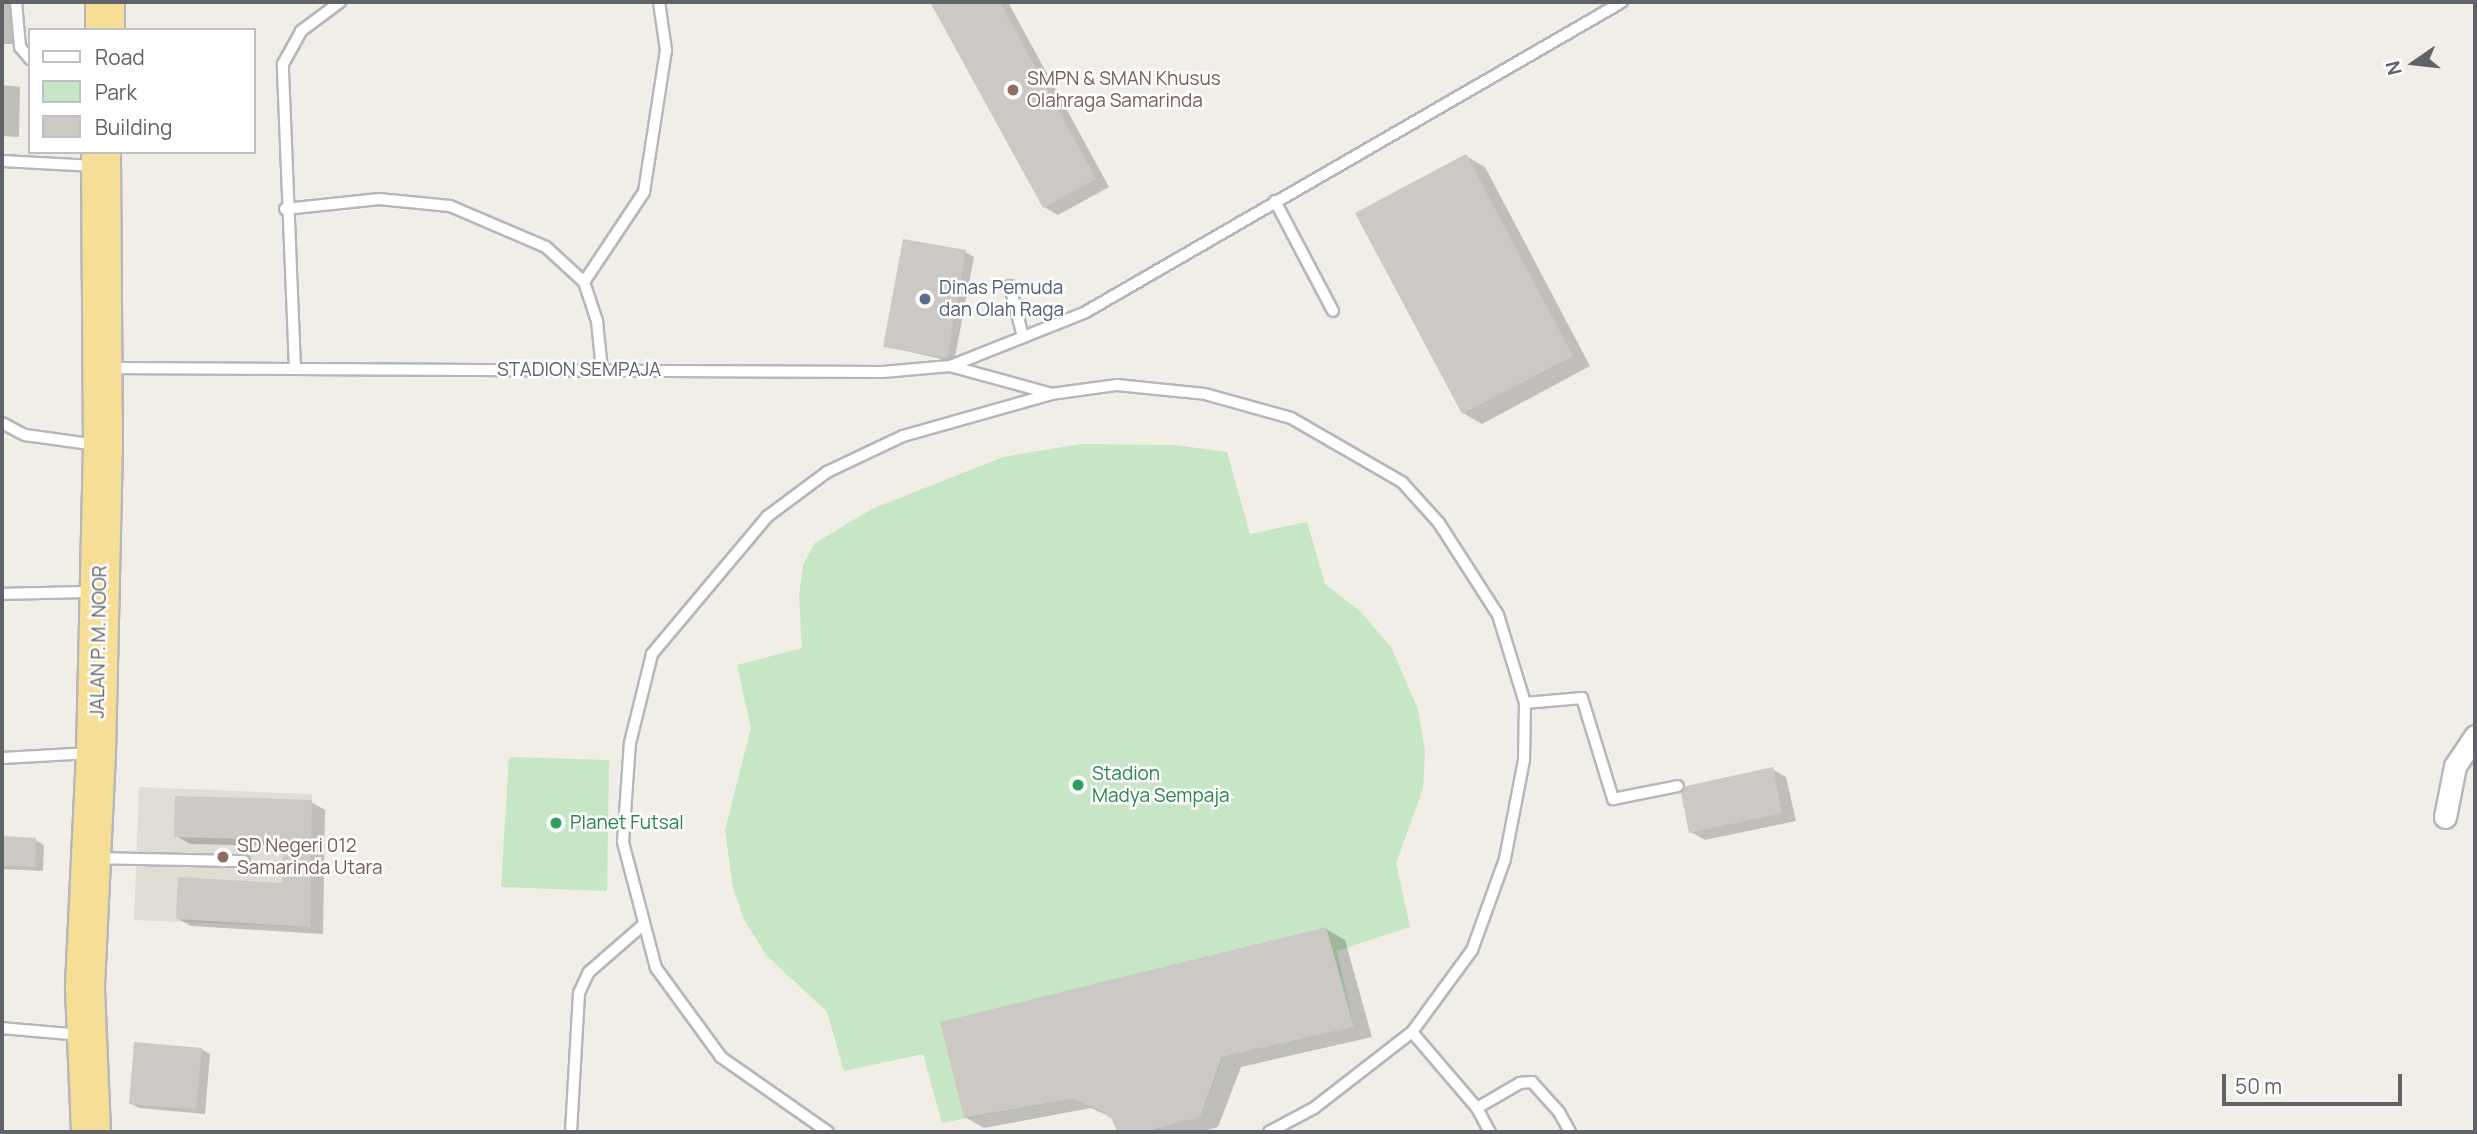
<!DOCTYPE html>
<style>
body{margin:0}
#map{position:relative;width:2477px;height:1134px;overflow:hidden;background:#f0eee7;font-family:Manrope,sans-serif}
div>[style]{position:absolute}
.education>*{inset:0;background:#e0ddd5}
.green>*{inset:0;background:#c6e6c5}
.shadow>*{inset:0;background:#0003}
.building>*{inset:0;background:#ccc9c4}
.roads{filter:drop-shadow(2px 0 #b4b7bb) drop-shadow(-2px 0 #b4b7bb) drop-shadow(0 2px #b4b7bb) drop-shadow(0 -2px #b4b7bb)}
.lane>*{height:10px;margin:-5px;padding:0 5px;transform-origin:5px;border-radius:5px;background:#fff}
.street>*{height:21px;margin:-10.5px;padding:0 10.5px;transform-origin:10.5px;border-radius:10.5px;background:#fff}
.highway>*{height:38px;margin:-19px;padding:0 19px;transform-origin:19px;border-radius:19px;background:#f7de97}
.dots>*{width:19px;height:19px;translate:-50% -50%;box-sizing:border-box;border:4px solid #fff;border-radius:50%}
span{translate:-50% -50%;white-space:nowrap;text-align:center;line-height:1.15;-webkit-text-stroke:5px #fff;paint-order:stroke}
.education-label{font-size:19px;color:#785e54}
.left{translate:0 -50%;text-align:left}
.service-label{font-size:19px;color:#4e5e75}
.street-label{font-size:19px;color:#5f6267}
.leisure-label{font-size:19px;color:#27864d}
.frame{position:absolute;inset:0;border:4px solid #5f6267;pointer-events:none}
.legend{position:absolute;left:28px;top:28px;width:228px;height:126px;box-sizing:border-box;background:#fff;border:2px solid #bfc0c2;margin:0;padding:9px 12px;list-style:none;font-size:21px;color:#5f6267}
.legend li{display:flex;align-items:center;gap:14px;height:35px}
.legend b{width:35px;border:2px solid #bfc0c2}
.north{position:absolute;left:2379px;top:28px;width:70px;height:70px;-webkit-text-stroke:5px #fff;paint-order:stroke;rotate:256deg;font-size:19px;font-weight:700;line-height:28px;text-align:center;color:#5f6267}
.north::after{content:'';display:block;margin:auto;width:24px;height:32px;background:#5f6267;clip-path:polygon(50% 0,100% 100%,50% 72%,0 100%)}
.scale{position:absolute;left:2222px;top:1074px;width:180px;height:32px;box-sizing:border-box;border:4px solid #5f6267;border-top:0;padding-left:9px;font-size:21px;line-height:24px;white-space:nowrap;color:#5f6267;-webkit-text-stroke:5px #fff;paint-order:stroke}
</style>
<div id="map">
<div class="education">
<i style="clip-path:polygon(139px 787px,312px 794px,307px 927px,134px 920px)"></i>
</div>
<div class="green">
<i style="clip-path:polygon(1081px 444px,1174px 445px,1227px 452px,1250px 534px,1307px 522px,1325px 584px,1360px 611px,1391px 647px,1418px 709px,1425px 752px,1423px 789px,1396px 863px,1410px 927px,1337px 951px,1354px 1027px,1223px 1057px,1200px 1117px,1144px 1132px,1117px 1132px,1112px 1119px,1098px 1109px,1071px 1099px,942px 1123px,923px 1054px,844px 1071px,827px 1012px,766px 955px,744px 919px,733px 888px,725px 830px,751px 728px,737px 665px,802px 648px,799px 595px,803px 565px,815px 543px,872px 509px,1003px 457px)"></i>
<i style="clip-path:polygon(509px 757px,609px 760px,607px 891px,501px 887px)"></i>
</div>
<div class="shadow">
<i style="clip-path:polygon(2px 2px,18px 2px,16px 44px,2px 44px)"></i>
<i style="clip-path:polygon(932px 2px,1008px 2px,1109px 187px,1058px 215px,1044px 207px)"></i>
<i style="clip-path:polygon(2px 85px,20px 87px,19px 137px,2px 136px)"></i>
<i style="clip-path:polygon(1466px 156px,1485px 167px,1590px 366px,1482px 424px,1463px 413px)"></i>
<i style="clip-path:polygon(965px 252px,974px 257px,954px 362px,885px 346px)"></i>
<i style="clip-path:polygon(1772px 769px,1786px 777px,1796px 821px,1705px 840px,1691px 832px)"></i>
<i style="clip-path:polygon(311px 802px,325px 810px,323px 934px,191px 926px,177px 918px,284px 885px,285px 846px,190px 844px,176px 836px)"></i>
<i style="clip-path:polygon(2px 838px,35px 840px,44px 845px,43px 871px,2px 869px)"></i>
<i style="clip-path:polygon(1326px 929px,1345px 940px,1372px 1037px,1241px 1067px,1218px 1127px,1200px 1132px,1119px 1132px,1113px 1118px,1091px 1108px,984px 1128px,965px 1117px)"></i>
<i style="clip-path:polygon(201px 1049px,210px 1054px,205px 1114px,139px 1108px,130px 1103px)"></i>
</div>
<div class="building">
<i style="clip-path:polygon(930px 2px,1000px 2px,1096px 179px,1043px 208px)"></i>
<i style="clip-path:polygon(1466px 154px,1573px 356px,1462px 414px,1355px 213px)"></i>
<i style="clip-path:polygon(903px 239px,966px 250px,947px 358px,883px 347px)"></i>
<i style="clip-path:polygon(1773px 767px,1782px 813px,1689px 833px,1681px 793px,1686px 786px)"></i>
<i style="clip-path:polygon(175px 796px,312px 800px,310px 927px,176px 919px,178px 877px,282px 883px,283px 840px,174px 837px)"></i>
<i style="clip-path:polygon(2px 836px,36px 838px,35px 867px,2px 866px)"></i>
<i style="clip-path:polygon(1326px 927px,1354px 1027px,1222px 1057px,1200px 1117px,1144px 1132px,1117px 1132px,1112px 1119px,1098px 1109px,1071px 1099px,964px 1118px,940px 1022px)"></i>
<i style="clip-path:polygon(134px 1042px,202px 1048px,196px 1109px,129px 1104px)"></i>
</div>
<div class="roads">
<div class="lane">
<i style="left:16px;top:2px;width:45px;rotate:84.9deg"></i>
<i style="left:20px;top:47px;width:16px;rotate:50deg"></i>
<i style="left:2px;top:161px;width:92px;rotate:3.1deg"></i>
<i style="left:1275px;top:201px;width:124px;rotate:62.2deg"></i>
<i style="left:285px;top:209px;width:95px;rotate:-6.1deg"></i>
<i style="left:379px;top:199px;width:71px;rotate:5.6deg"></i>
<i style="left:450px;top:206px;width:104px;rotate:23.1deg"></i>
<i style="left:546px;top:247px;width:52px;rotate:42.6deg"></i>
<i style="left:584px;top:282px;width:41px;rotate:71.6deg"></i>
<i style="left:597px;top:321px;width:49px;rotate:84.2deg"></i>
<i style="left:584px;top:282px;width:108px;rotate:-56.3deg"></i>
<i style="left:644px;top:192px;width:144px;rotate:-81.2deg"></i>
<i style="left:666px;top:50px;width:49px;rotate:-98.3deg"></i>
<i style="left:1010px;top:286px;width:53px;rotate:75.7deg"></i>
<i style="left:953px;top:365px;width:141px;rotate:-21.7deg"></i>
<i style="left:1084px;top:313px;width:621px;rotate:-30.03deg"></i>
<i style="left:110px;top:368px;width:773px;rotate:0.3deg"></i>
<i style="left:883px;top:372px;width:67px;rotate:-5.1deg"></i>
<i style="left:950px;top:366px;width:103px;rotate:15.3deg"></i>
<i style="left:295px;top:369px;width:305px;rotate:-92.3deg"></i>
<i style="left:283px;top:64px;width:38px;rotate:-61deg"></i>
<i style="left:301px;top:31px;width:49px;rotate:-36.6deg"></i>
<i style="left:2px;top:423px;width:26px;rotate:28deg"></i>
<i style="left:25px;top:435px;width:73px;rotate:7.9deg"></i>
<i style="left:2px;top:594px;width:91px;rotate:-1.3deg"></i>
<i style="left:1525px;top:703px;width:57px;rotate:-5deg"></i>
<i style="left:1582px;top:698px;width:106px;rotate:72.9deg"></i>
<i style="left:1613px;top:799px;width:66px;rotate:-11.3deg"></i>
<i style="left:2px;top:758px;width:88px;rotate:-3.3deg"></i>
<i style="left:96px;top:858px;width:148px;rotate:1.2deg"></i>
<i style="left:2px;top:1028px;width:80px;rotate:5deg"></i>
<i style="left:1412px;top:1032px;width:100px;rotate:49.5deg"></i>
<i style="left:1477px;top:1108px;width:27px;rotate:62deg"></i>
<i style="left:1477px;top:1108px;width:50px;rotate:-30.2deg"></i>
<i style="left:1520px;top:1083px;width:12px;rotate:-5deg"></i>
<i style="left:1532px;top:1082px;width:40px;rotate:48deg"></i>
<i style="left:1559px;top:1112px;width:23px;rotate:61deg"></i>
<i style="left:571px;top:1132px;width:139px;rotate:-86.7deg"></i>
<i style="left:579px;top:993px;width:23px;rotate:-65deg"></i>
<i style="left:589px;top:972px;width:70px;rotate:-41deg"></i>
<i style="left:828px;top:1132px;width:131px;rotate:-145deg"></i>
<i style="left:721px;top:1057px;width:110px;rotate:-126.1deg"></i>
<i style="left:656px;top:968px;width:130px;rotate:-104.7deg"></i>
<i style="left:623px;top:842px;width:99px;rotate:-86deg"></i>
<i style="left:630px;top:743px;width:92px;rotate:-76.1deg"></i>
<i style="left:652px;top:654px;width:180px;rotate:-50deg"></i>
<i style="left:768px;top:516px;width:74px;rotate:-36.7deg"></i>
<i style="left:827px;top:472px;width:84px;rotate:-25.3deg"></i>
<i style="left:903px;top:436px;width:154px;rotate:-15.8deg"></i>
<i style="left:1051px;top:394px;width:67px;rotate:-7.8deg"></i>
<i style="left:1117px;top:385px;width:88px;rotate:5.8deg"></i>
<i style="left:1205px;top:394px;width:89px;rotate:15.6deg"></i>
<i style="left:1291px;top:418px;width:128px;rotate:30deg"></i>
<i style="left:1402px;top:482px;width:55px;rotate:47.9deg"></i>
<i style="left:1439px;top:523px;width:109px;rotate:57.3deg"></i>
<i style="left:1498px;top:615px;width:92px;rotate:72.9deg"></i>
<i style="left:1525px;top:703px;width:57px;rotate:91deg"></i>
<i style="left:1524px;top:760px;width:101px;rotate:100.9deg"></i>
<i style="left:1505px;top:859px;width:97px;rotate:109.9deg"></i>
<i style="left:1472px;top:950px;width:102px;rotate:126.2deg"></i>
<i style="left:1412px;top:1032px;width:124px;rotate:142.2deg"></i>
<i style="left:1314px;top:1108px;width:51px;rotate:151.9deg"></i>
</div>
<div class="street">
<i style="left:2445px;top:817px;width:52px;rotate:-78.9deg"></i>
<i style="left:2455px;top:766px;width:36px;rotate:-56deg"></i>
</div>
<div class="highway">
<i style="left:105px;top:30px;width:28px;rotate:-90deg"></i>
<i style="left:91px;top:1132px;width:146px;rotate:-92.4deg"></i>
<i style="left:85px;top:986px;width:233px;rotate:-87.3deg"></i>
<i style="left:96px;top:753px;width:308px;rotate:-88.7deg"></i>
<i style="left:103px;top:445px;width:293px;rotate:-90.4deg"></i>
</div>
</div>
<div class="dots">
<i style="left:1013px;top:90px;background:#8d6e63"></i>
<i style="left:925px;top:299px;background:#5c6f8a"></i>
<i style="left:1078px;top:785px;background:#2e9e5b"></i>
<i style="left:556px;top:823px;background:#2e9e5b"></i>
<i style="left:223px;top:857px;background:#8d6e63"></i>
</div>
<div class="education-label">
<span class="left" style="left:1027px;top:90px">SMPN &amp; SMAN Khusus<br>Olahraga Samarinda</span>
<span class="left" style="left:237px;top:857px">SD Negeri 012<br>Samarinda Utara</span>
</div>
<div class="service-label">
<span class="left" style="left:939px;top:299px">Dinas Pemuda<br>dan Olah Raga</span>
</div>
<div class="street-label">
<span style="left:579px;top:370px">STADION SEMPAJA</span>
<span style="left:99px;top:642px;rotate:-89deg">JALAN P. M. NOOR</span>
</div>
<div class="leisure-label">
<span class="left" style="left:1092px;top:785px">Stadion<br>Madya Sempaja</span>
<span class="left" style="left:570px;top:823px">Planet Futsal</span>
</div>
<div class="frame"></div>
<ul class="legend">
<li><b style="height:9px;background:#fff"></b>Road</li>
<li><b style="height:19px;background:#c6e6c5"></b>Park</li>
<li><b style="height:19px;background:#ccc9c4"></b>Building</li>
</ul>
<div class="north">N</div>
<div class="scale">50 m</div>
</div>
